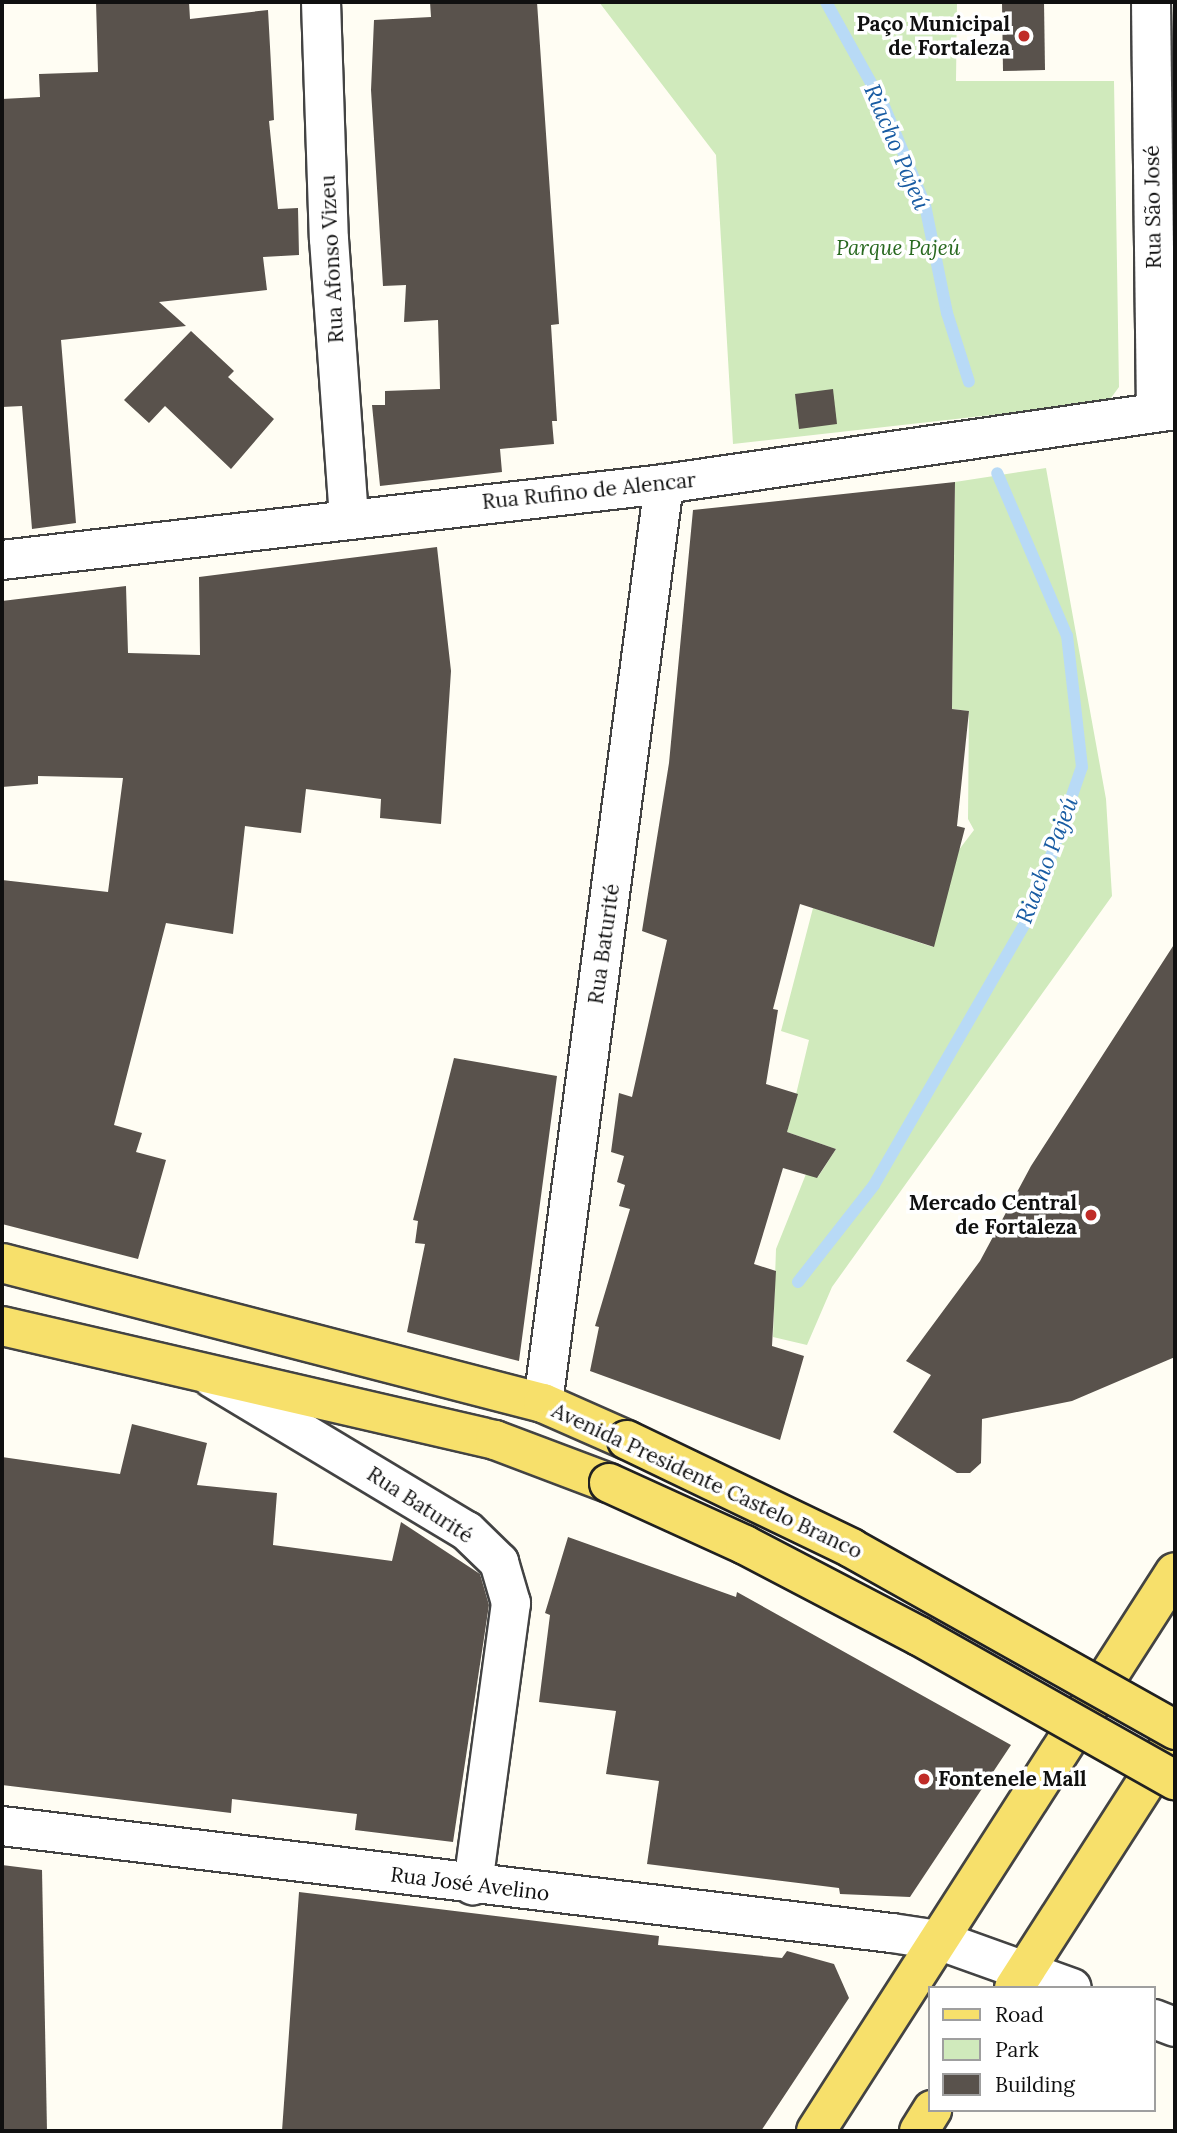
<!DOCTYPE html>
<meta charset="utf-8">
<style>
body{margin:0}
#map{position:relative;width:1177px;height:2133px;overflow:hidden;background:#fffdf3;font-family:Lora,serif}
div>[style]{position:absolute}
.green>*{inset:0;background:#d0eabc}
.stream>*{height:12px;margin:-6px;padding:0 6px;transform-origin:6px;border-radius:6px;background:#b8daf6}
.building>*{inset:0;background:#59524c}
.roads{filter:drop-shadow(2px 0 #434343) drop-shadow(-2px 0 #434343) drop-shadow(0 2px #434343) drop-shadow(0 -2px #434343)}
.minor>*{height:38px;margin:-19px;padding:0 19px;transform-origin:19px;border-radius:19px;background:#fff}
.major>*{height:38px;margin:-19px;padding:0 19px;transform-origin:19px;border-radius:19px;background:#f7e06b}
.bridges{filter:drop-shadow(2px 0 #212121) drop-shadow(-2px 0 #212121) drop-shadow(0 2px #212121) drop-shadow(0 -2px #212121)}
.major-bridge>*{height:38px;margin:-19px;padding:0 19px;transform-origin:19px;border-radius:19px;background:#f7e06b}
.dots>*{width:19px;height:19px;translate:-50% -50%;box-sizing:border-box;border:4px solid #fff;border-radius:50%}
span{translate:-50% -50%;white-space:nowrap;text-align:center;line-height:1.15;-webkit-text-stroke:7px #fff;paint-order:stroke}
.poi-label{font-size:21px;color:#101010;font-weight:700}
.right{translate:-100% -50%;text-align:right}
.left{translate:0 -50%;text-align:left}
.street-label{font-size:21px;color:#101010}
.park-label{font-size:21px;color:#296920;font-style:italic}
.water-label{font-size:23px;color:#195ca3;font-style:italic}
.frame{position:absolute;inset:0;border:4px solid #101010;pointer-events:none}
.legend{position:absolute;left:928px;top:1986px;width:228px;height:126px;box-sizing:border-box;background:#fff;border:2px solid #9f9f9f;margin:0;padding:9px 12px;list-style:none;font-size:21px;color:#101010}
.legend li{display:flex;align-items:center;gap:14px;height:35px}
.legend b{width:35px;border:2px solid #9f9f9f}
</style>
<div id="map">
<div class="green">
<i style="clip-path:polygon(599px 2px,957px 2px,956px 81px,1114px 81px,1119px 387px,1108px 402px,733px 444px,716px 155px)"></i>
<i style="clip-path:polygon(1046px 468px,1106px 799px,1112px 896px,832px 1287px,807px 1345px,773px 1337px,776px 1249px,806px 1174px,818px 1177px,836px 1149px,787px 1132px,809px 1040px,781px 1031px,813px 908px,933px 947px,958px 851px,974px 830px,968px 819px,969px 711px,952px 709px,955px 482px)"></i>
</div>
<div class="stream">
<i style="left:826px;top:2px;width:119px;rotate:60.9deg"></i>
<i style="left:884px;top:106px;width:107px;rotate:67.5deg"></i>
<i style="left:925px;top:205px;width:110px;rotate:78.5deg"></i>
<i style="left:947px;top:313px;width:72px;rotate:72.3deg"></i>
<i style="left:798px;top:1282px;width:123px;rotate:-51.9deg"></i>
<i style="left:874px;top:1185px;width:316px;rotate:-60deg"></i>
<i style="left:1032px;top:911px;width:152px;rotate:-70.9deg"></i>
<i style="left:1082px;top:767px;width:132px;rotate:-96.5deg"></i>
<i style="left:1067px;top:636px;width:177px;rotate:-113.2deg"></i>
</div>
<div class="building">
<i style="clip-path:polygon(96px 2px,189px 2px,190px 19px,268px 10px,274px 120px,269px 121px,278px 209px,298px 208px,299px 255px,263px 257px,267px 290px,159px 302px,186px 326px,61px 340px,76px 523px,32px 529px,22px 406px,2px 407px,2px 99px,40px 97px,39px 74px,98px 72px)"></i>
<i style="clip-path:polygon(430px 2px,537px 2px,559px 324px,551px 325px,557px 421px,552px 421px,554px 444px,500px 449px,502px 472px,380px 486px,372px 405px,385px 405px,385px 391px,440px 389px,438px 320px,404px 322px,406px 285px,383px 286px,371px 90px,374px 20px,431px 17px)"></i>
<i style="clip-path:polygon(1002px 2px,1044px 2px,1045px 70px,1003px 71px)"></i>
<i style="clip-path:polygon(191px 331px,234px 371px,228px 377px,274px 419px,231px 469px,165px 406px,149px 423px,124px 400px)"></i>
<i style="clip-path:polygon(833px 389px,837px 424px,799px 429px,795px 394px)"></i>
<i style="clip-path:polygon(955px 482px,952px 709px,969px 711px,957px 826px,965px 828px,934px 947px,800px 904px,773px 1009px,778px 1010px,766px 1084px,798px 1094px,787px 1132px,836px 1149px,817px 1178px,783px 1168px,754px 1264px,776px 1271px,772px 1346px,804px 1356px,780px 1440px,590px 1371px,599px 1327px,595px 1326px,630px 1209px,619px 1206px,625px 1185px,617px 1182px,624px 1156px,611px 1152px,619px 1093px,632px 1097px,667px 940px,642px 931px,669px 763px,693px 510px)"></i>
<i style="clip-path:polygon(437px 547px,451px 671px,441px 824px,380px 818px,381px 799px,306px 789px,301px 833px,245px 826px,233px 934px,166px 923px,114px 1125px,142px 1133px,136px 1152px,166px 1160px,138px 1259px,2px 1224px,2px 880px,108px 892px,123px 778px,38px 776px,38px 784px,2px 787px,2px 601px,126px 586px,128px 653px,200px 655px,199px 577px)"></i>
<i style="clip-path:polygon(1175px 943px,1175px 1357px,1072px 1401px,982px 1419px,981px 1463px,970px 1473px,957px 1473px,893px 1432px,931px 1375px,906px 1361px,980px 1261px,1031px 1166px)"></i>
<i style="clip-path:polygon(454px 1058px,557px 1076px,519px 1361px,407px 1332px,425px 1244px,415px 1243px,418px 1221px,413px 1220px)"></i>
<i style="clip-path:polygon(132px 1424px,207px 1443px,197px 1485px,277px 1493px,273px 1545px,392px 1561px,401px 1522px,480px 1574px,489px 1605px,453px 1842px,355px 1830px,357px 1814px,232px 1799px,231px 1813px,2px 1785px,2px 1457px,120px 1474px)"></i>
<i style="clip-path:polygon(568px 1537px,736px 1597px,737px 1592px,1011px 1745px,910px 1897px,840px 1894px,839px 1888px,647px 1864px,659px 1781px,606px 1774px,616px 1711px,539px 1702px,550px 1615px,545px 1613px)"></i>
<i style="clip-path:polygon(2px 1865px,42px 1870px,47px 2131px,2px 2131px)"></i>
<i style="clip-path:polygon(299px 1892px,659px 1936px,658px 1945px,782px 1958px,787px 1951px,834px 1964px,849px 1998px,761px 2131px,282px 2131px)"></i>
</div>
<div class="roads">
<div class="minor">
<i style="left:321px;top:2px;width:237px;rotate:88.1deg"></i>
<i style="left:329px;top:239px;width:279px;rotate:85.9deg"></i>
<i style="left:1151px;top:2px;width:410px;rotate:89.3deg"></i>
<i style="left:2px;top:560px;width:666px;rotate:-6.55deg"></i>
<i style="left:664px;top:484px;width:516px;rotate:-8.24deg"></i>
<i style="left:212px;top:1378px;width:297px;rotate:31deg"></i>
<i style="left:467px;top:1531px;width:45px;rotate:44.1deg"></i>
<i style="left:499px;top:1562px;width:43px;rotate:73.7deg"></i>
<i style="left:511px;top:1603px;width:285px;rotate:97.7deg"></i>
<i style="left:543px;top:1403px;width:927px;rotate:-82.5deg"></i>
<i style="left:2px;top:1826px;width:896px;rotate:6.86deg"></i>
<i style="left:892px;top:1933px;width:47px;rotate:8.7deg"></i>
<i style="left:938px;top:1940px;width:142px;rotate:19.7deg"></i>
<i style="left:1154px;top:2019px;width:22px;rotate:21deg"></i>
</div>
<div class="major">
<i style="left:2px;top:1263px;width:559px;rotate:14.51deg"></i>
<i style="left:543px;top:1403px;width:92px;rotate:23.8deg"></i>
<i style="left:2px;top:1326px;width:506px;rotate:13.02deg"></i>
<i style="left:495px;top:1440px;width:122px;rotate:20.7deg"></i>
<i style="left:1014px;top:1988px;width:298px;rotate:-57.3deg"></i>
<i style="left:816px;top:2131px;width:664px;rotate:-57.29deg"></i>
<i style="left:919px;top:2131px;width:25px;rotate:-58deg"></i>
</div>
</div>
<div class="bridges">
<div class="major-bridge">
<i style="left:627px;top:1440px;width:249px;rotate:25.7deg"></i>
<i style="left:851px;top:1548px;width:372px;rotate:29.3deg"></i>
<i style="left:609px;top:1483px;width:149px;rotate:24.5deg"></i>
<i style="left:745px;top:1545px;width:196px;rotate:27.6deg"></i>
<i style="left:919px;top:1636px;width:294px;rotate:29.4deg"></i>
</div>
</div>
<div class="dots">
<i style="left:1024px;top:36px;background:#c02c28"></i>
<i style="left:1091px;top:1215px;background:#c02c28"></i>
<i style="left:924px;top:1779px;background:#c02c28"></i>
</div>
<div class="poi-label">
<span class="right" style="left:1010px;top:36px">Paço Municipal<br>de Fortaleza</span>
<span class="right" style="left:1077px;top:1215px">Mercado Central<br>de Fortaleza</span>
<span class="left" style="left:938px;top:1779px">Fontenele Mall</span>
</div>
<div class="street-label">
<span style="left:1153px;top:207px;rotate:-91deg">Rua São José</span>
<span style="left:332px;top:259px;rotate:-93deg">Rua Afonso Vizeu</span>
<span style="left:589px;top:491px;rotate:-6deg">Rua Rufino de Alencar</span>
<span style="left:604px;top:944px;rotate:-82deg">Rua Baturité</span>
<span style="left:707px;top:1481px;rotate:25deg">Avenida Presidente Castelo Branco</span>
<span style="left:420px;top:1505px;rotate:33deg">Rua Baturité</span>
<span style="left:470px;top:1884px;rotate:7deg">Rua José Avelino</span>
</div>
<div class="park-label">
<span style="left:898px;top:248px">Parque Pajeú</span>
</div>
<div class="water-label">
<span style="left:897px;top:147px;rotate:67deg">Riacho Pajeú</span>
<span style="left:1047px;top:860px;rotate:-69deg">Riacho Pajeú</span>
</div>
<div class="frame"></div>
<ul class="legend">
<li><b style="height:9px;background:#f7e06b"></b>Road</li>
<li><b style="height:19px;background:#d0eabc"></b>Park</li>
<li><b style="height:19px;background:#59524c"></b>Building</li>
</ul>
</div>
